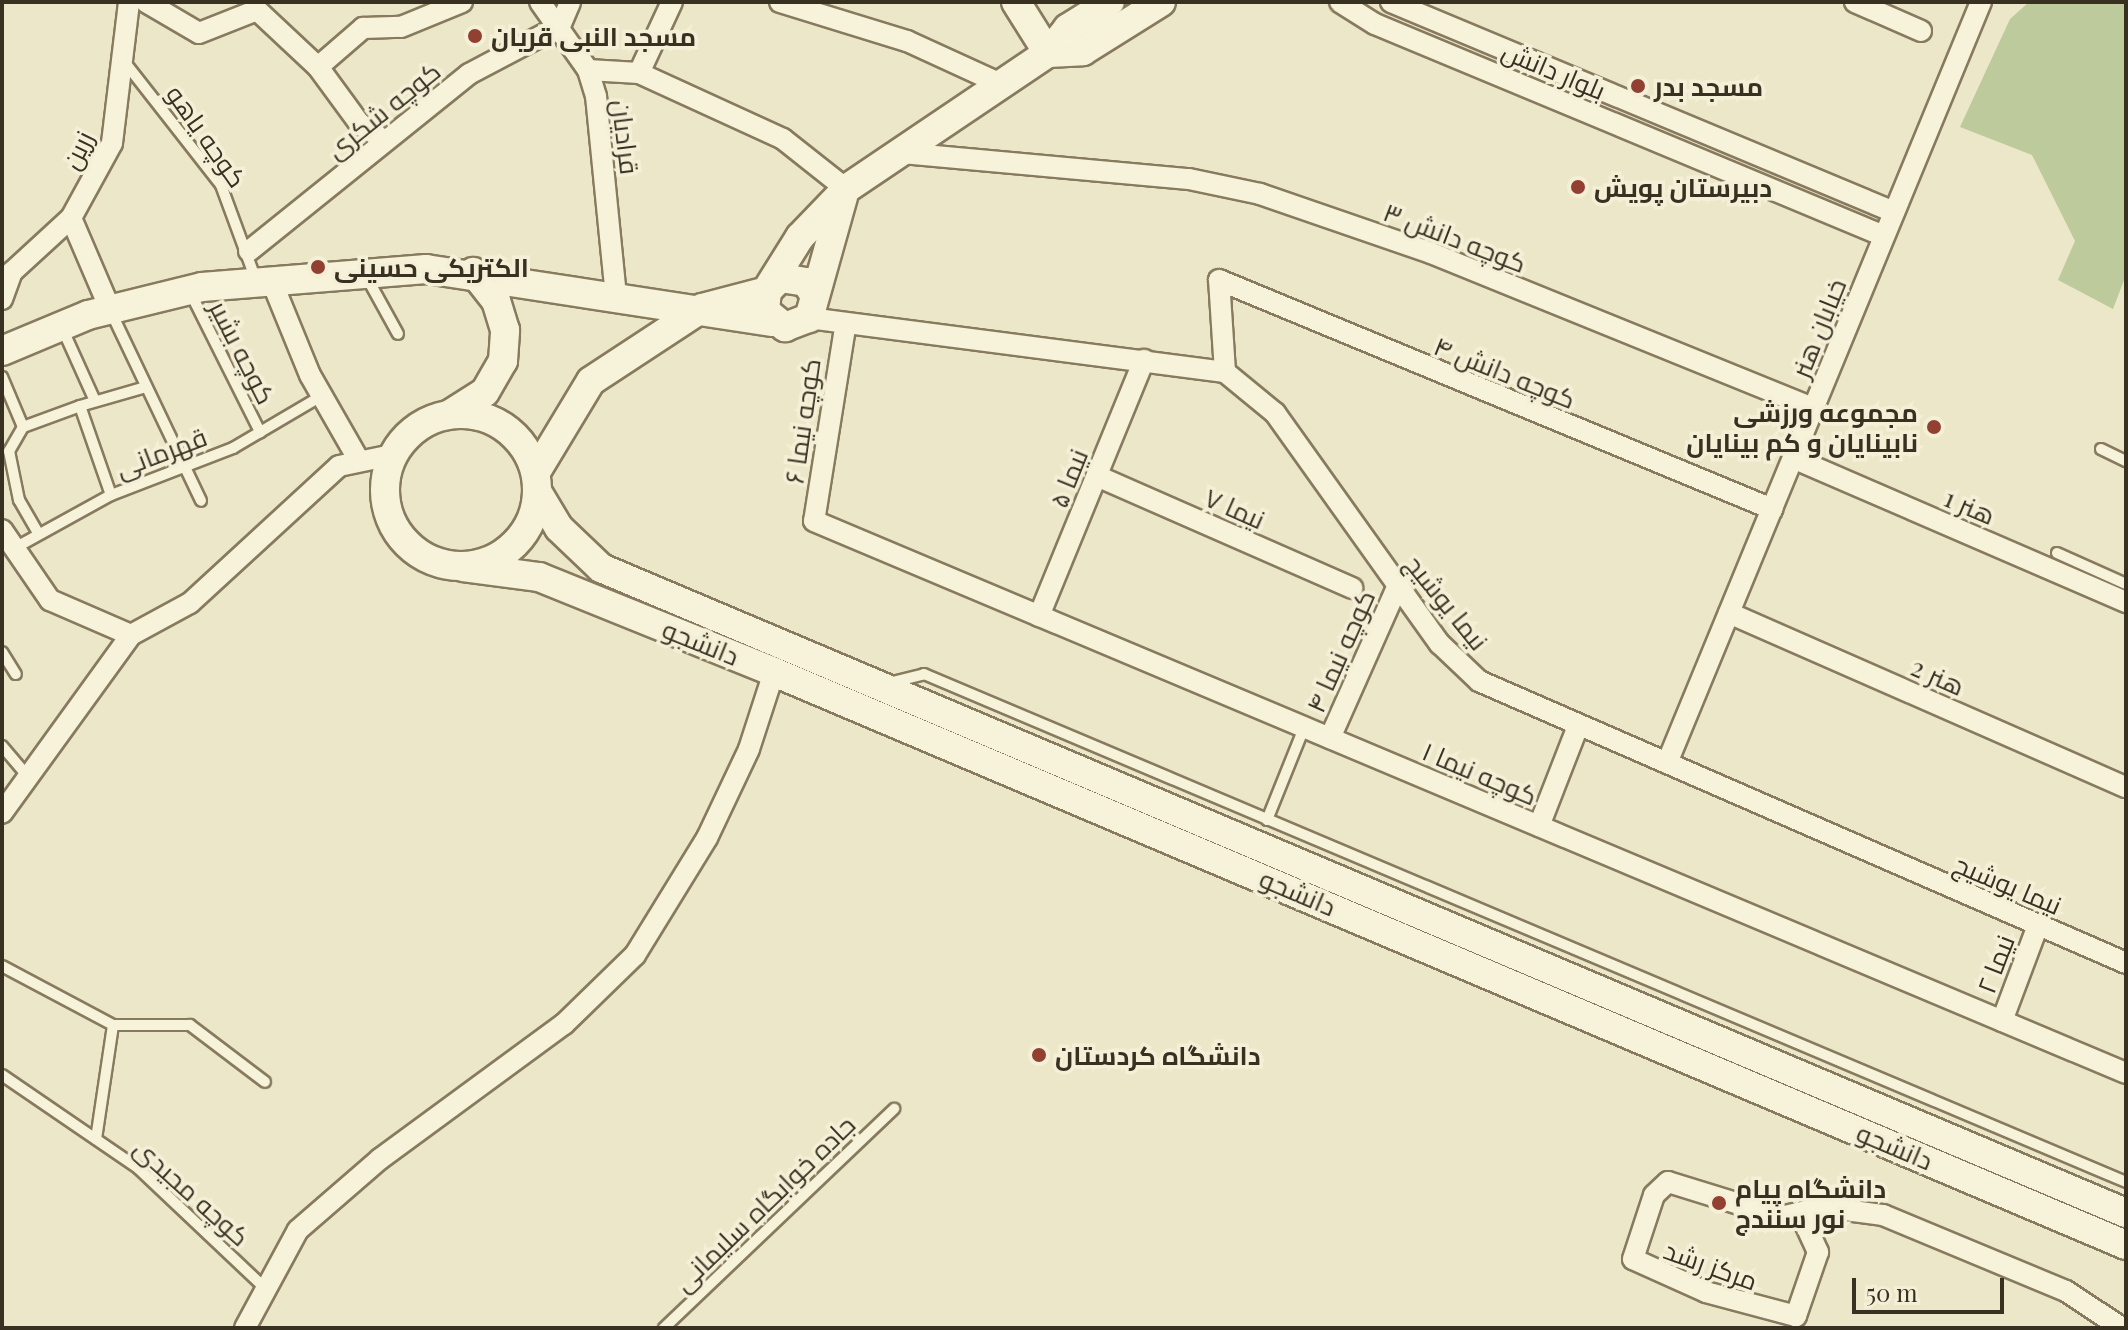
<!DOCTYPE html>
<meta charset="utf-8">
<style>
body{margin:0}
#map{position:relative;width:2128px;height:1330px;overflow:hidden;background:#ece7c8;font-family:"Playfair Display",Cairo,serif}
div>[style]{position:absolute}
.green>*{inset:0;background:#bdca9c}
.roads{filter:drop-shadow(2px 0 #877a5e) drop-shadow(-2px 0 #877a5e) drop-shadow(0 2px #877a5e) drop-shadow(0 -2px #877a5e)}
.lane>*{height:10px;margin:-5px;padding:0 5px;transform-origin:5px;border-radius:5px;background:#f7f3db}
.street>*{height:20px;margin:-10px;padding:0 10px;transform-origin:10px;border-radius:10px;background:#f7f3db}
.secondary>*{height:28px;margin:-14px;padding:0 14px;transform-origin:14px;border-radius:14px;background:#f7f3db}
.secondary>.ring{margin:-14px;padding:0;box-sizing:content-box;background:none;border:28px solid #f7f3db;border-radius:50%}
.dots>*{width:22px;height:22px;translate:-50% -50%;box-sizing:border-box;border:4px solid #f4f0d7;border-radius:50%}
span{translate:-50% -50%;white-space:nowrap;text-align:center;line-height:1.15;-webkit-text-stroke:7px #f4f0d7;paint-order:stroke}
.poi-label{font-size:26px;color:#383021;font-weight:700}
.left{translate:0 -50%;text-align:left}
.right{translate:-100% -50%;text-align:right}
.street-label{font-size:26px;color:#383021}
.frame{position:absolute;inset:0;border:4px solid #383021;pointer-events:none}
.scale{position:absolute;left:1852px;top:1278px;width:152px;height:36px;box-sizing:border-box;border:4px solid #383021;border-top:0;padding-left:10px;font-size:24px;line-height:28px;white-space:nowrap;color:#383021;-webkit-text-stroke:6px #f4f0d7;paint-order:stroke}
</style>
<div id="map">
<div class="green">
<i style="clip-path:polygon(2029px 2px,2126px 2px,2126px 275px,2113px 309px,2058px 280px,2075px 241px,2032px 155px,1960px 127px,2010px 19px)"></i>
</div>
<div class="roads">
<div class="lane">
<i style="left:127px;top:65px;width:152px;rotate:51.9deg"></i>
<i style="left:221px;top:185px;width:101px;rotate:69.8deg"></i>
<i style="left:366px;top:276px;width:66px;rotate:61.1deg"></i>
<i style="left:190px;top:292px;width:157px;rotate:63.4deg"></i>
<i style="left:111px;top:312px;width:209px;rotate:64.5deg"></i>
<i style="left:63px;top:330px;width:78px;rotate:65.7deg"></i>
<i style="left:2px;top:377px;width:54px;rotate:67.2deg"></i>
<i style="left:23px;top:427px;width:28px;rotate:120deg"></i>
<i style="left:9px;top:451px;width:50px;rotate:78.5deg"></i>
<i style="left:19px;top:500px;width:39px;rotate:60deg"></i>
<i style="left:80px;top:406px;width:69px;rotate:-16.1deg"></i>
<i style="left:23px;top:427px;width:61px;rotate:-20.2deg"></i>
<i style="left:80px;top:406px;width:94px;rotate:70.8deg"></i>
<i style="left:2101px;top:449px;width:28px;rotate:26deg"></i>
<i style="left:13px;top:549px;width:112px;rotate:-28.9deg"></i>
<i style="left:111px;top:495px;width:131px;rotate:-21.1deg"></i>
<i style="left:233px;top:448px;width:104px;rotate:-30.5deg"></i>
<i style="left:2057px;top:553px;width:76px;rotate:24.2deg"></i>
<i style="left:2px;top:652px;width:26px;rotate:58deg"></i>
<i style="left:889px;top:683px;width:36px;rotate:-14deg"></i>
<i style="left:924px;top:674px;width:1305px;rotate:22.91deg"></i>
<i style="left:2px;top:746px;width:42px;rotate:49.8deg"></i>
<i style="left:1267px;top:820px;width:99px;rotate:-68.1deg"></i>
<i style="left:2px;top:966px;width:126px;rotate:28deg"></i>
<i style="left:2px;top:1075px;width:165px;rotate:34.4deg"></i>
<i style="left:138px;top:1168px;width:178px;rotate:43.4deg"></i>
<i style="left:96px;top:1139px;width:115px;rotate:-81.5deg"></i>
<i style="left:113px;top:1025px;width:77px"></i>
<i style="left:190px;top:1025px;width:94px;rotate:37.2deg"></i>
<i style="left:664px;top:1328px;width:318px;rotate:-43.6deg"></i>
</div>
<div class="street">
<i style="left:146px;top:2px;width:61px;rotate:30.3deg"></i>
<i style="left:199px;top:33px;width:62px;rotate:-21.6deg"></i>
<i style="left:257px;top:10px;width:83px;rotate:43.1deg"></i>
<i style="left:318px;top:67px;width:69px;rotate:53.8deg"></i>
<i style="left:359px;top:123px;width:29px;rotate:35deg"></i>
<i style="left:540px;top:2px;width:83px;rotate:54.8deg"></i>
<i style="left:588px;top:70px;width:27px;rotate:73deg"></i>
<i style="left:596px;top:96px;width:200px;rotate:84.3deg"></i>
<i style="left:780px;top:2px;width:133px;rotate:17.1deg"></i>
<i style="left:907px;top:41px;width:103px;rotate:24.6deg"></i>
<i style="left:1340px;top:2px;width:41px;rotate:32.2deg"></i>
<i style="left:1375px;top:24px;width:551px;rotate:22.61deg"></i>
<i style="left:1391px;top:2px;width:545px;rotate:22.66deg"></i>
<i style="left:1855px;top:2px;width:72px;rotate:23.7deg"></i>
<i style="left:318px;top:67px;width:60px;rotate:-40.9deg"></i>
<i style="left:363px;top:28px;width:38px;rotate:-2deg"></i>
<i style="left:401px;top:27px;width:66px;rotate:-22.3deg"></i>
<i style="left:588px;top:70px;width:51px;rotate:3.4deg"></i>
<i style="left:639px;top:73px;width:158px;rotate:24.6deg"></i>
<i style="left:783px;top:139px;width:80px;rotate:38.4deg"></i>
<i style="left:639px;top:73px;width:78px;rotate:-65.1deg"></i>
<i style="left:902px;top:153px;width:288px;rotate:5.2deg"></i>
<i style="left:1189px;top:179px;width:73px;rotate:11.9deg"></i>
<i style="left:1260px;top:194px;width:181px;rotate:19deg"></i>
<i style="left:1431px;top:253px;width:412px;rotate:22.1deg"></i>
<i style="left:249px;top:251px;width:282px;rotate:-38.8deg"></i>
<i style="left:469px;top:74px;width:103px;rotate:-27.8deg"></i>
<i style="left:560px;top:26px;width:26px;rotate:-67deg"></i>
<i style="left:272px;top:282px;width:100px;rotate:67.8deg"></i>
<i style="left:310px;top:375px;width:95px;rotate:60.2deg"></i>
<i style="left:2px;top:299px;width:29px;rotate:-70deg"></i>
<i style="left:12px;top:272px;width:80px;rotate:-42.5deg"></i>
<i style="left:110px;top:309px;width:99px;rotate:-113.2deg"></i>
<i style="left:71px;top:218px;width:85px;rotate:-61.3deg"></i>
<i style="left:112px;top:143px;width:142px;rotate:-83.1deg"></i>
<i style="left:809px;top:318px;width:419px;rotate:7.4deg"></i>
<i style="left:1225px;top:372px;width:65px;rotate:39.4deg"></i>
<i style="left:1275px;top:413px;width:284px;rotate:54.5deg"></i>
<i style="left:1440px;top:644px;width:54px;rotate:43.5deg"></i>
<i style="left:1479px;top:681px;width:706px;rotate:23.55deg"></i>
<i style="left:845px;top:328px;width:195px;rotate:99.1deg"></i>
<i style="left:814px;top:521px;width:1423px;rotate:22.82deg"></i>
<i style="left:1225px;top:372px;width:92px;rotate:-93.7deg"></i>
<i style="left:1219px;top:280px;width:599px;rotate:22.49deg"></i>
<i style="left:1793px;top:458px;width:363px;rotate:23.4deg"></i>
<i style="left:1097px;top:476px;width:279px;rotate:23.7deg"></i>
<i style="left:2px;top:530px;width:85px;rotate:55.6deg"></i>
<i style="left:50px;top:600px;width:88px;rotate:23.4deg"></i>
<i style="left:1729px;top:613px;width:433px;rotate:23.7deg"></i>
<i style="left:1039px;top:616px;width:277px;rotate:-67.7deg"></i>
<i style="left:1330px;top:738px;width:167px;rotate:-66deg"></i>
<i style="left:1667px;top:763px;width:823px;rotate:-67.58deg"></i>
<i style="left:2px;top:813px;width:220px;rotate:-54.1deg"></i>
<i style="left:131px;top:635px;width:67px;rotate:-28.5deg"></i>
<i style="left:190px;top:603px;width:202px;rotate:-42.6deg"></i>
<i style="left:339px;top:466px;width:54px;rotate:-11.7deg"></i>
<i style="left:1539px;top:826px;width:107px;rotate:-68.7deg"></i>
<i style="left:2002px;top:1021px;width:103px;rotate:-69.4deg"></i>
<i style="left:1801px;top:1215px;width:41px;rotate:65.3deg"></i>
<i style="left:1818px;top:1252px;width:68px;rotate:109deg"></i>
<i style="left:1796px;top:1316px;width:93px;rotate:-165.1deg"></i>
<i style="left:1706px;top:1292px;width:80px;rotate:-155.7deg"></i>
<i style="left:1633px;top:1259px;width:67px;rotate:-71.8deg"></i>
<i style="left:1654px;top:1195px;width:19px;rotate:-43deg"></i>
<i style="left:1668px;top:1182px;width:118px;rotate:17.2deg"></i>
<i style="left:1781px;top:1217px;width:43px;rotate:-13.4deg"></i>
<i style="left:1823px;top:1207px;width:61px;rotate:7.6deg"></i>
<i style="left:1883px;top:1215px;width:198px;rotate:22.6deg"></i>
<i style="left:2066px;top:1291px;width:67px;rotate:33.5deg"></i>
<i style="left:245px;top:1328px;width:111px;rotate:-61.6deg"></i>
<i style="left:298px;top:1230px;width:108px;rotate:-40.9deg"></i>
<i style="left:380px;top:1159px;width:228px;rotate:-36.3deg"></i>
<i style="left:564px;top:1024px;width:99px;rotate:-44.2deg"></i>
<i style="left:635px;top:955px;width:137px;rotate:-58.4deg"></i>
<i style="left:707px;top:838px;width:98px;rotate:-64.7deg"></i>
<i style="left:749px;top:749px;width:81px;rotate:-72deg"></i>
</div>
<div class="secondary">
<i style="left:1016px;top:2px;width:60px;rotate:57.9deg"></i>
<i style="left:1048px;top:53px;width:35px;rotate:-3deg"></i>
<i style="left:1083px;top:51px;width:92px;rotate:-32.1deg"></i>
<i style="left:770px;top:285px;width:57px;rotate:-58deg"></i>
<i style="left:800px;top:237px;width:66px;rotate:-46.2deg"></i>
<i style="left:846px;top:189px;width:244px;rotate:-34deg"></i>
<i style="left:1048px;top:53px;width:32px;rotate:-51deg"></i>
<i style="left:1068px;top:28px;width:49px;rotate:-31.8deg"></i>
<i style="left:813px;top:293px;width:13px;rotate:-122deg"></i>
<i style="left:806px;top:282px;width:26px;rotate:-171deg"></i>
<i style="left:780px;top:278px;width:18px;rotate:135deg"></i>
<i style="left:767px;top:291px;width:20px;rotate:96deg"></i>
<i style="left:765px;top:311px;width:26px;rotate:39deg"></i>
<i style="left:785px;top:327px;width:26px;rotate:-21deg"></i>
<i style="left:809px;top:318px;width:126px;rotate:-74.3deg"></i>
<i style="left:2px;top:351px;width:93px;rotate:-22.7deg"></i>
<i style="left:88px;top:315px;width:117px;rotate:-13.8deg"></i>
<i style="left:202px;top:287px;width:225px;rotate:-4.6deg"></i>
<i style="left:426px;top:269px;width:351px;rotate:8.7deg"></i>
<i class="ring" style="left:385px;top:414px;width:124px;height:124px"></i>
<i style="left:450px;top:414px;width:41px;rotate:-32.2deg"></i>
<i style="left:485px;top:392px;width:36px;rotate:-60deg"></i>
<i style="left:503px;top:361px;width:31px;rotate:-86deg"></i>
<i style="left:505px;top:330px;width:30px;rotate:-107deg"></i>
<i style="left:496px;top:301px;width:37px;rotate:-128deg"></i>
<i style="left:536px;top:472px;width:106px;rotate:-58.9deg"></i>
<i style="left:591px;top:381px;width:133px;rotate:-33.3deg"></i>
<i style="left:702px;top:308px;width:67px;rotate:-14.7deg"></i>
<i style="left:538px;top:493px;width:41px;rotate:59deg"></i>
<i style="left:559px;top:528px;width:58px;rotate:43.6deg"></i>
<i style="left:601px;top:568px;width:1656px;rotate:22.93deg"></i>
<i style="left:463px;top:567px;width:77px;rotate:7.5deg"></i>
<i style="left:539px;top:577px;width:253px;rotate:22deg"></i>
<i style="left:774px;top:672px;width:1468px;rotate:22.97deg"></i>
</div>
</div>
<div class="dots">
<i style="left:475px;top:36px;background:#924032"></i>
<i style="left:1638px;top:86px;background:#924032"></i>
<i style="left:1578px;top:187px;background:#924032"></i>
<i style="left:318px;top:267px;background:#924032"></i>
<i style="left:1934px;top:427px;background:#924032"></i>
<i style="left:1039px;top:1055px;background:#924032"></i>
<i style="left:1719px;top:1203px;background:#924032"></i>
</div>
<div class="poi-label">
<span class="left" style="left:491px;top:36px">مسجد النبی قریان</span>
<span class="left" style="left:1654px;top:86px">مسجد بدر</span>
<span class="left" style="left:1594px;top:187px">دبیرستان پویش</span>
<span class="left" style="left:334px;top:267px">الکتریکی حسینی</span>
<span class="right" style="left:1918px;top:427px">مجموعه ورزشی<br>نابینایان و کم بینایان</span>
<span class="left" style="left:1055px;top:1055px">دانشگاه کردستان</span>
<span class="left" style="left:1735px;top:1203px">دانشگاه پیام<br>نور سنندج</span>
</div>
<div class="street-label">
<span style="left:1554px;top:70px;rotate:23deg">بلوار دانش</span>
<span style="left:383px;top:110px;rotate:-39deg">کوچه شکری</span>
<span style="left:207px;top:136px;rotate:55deg">کوچه یاهو</span>
<span style="left:626px;top:137px;rotate:83deg">قرادیان</span>
<span style="left:77px;top:150px;rotate:-64deg">زرین</span>
<span style="left:1455px;top:237px;rotate:21deg">کوچه دانش ۳</span>
<span style="left:1818px;top:328px;rotate:-68deg">خیابان هنر</span>
<span style="left:243px;top:352px;rotate:63deg">کوچه بشیر</span>
<span style="left:1505px;top:372px;rotate:22deg">کوچه دانش ۴</span>
<span style="left:802px;top:421px;rotate:-82deg">کوچه نیما ۶</span>
<span style="left:161px;top:452px;rotate:-21deg">قهرمانی</span>
<span style="left:1068px;top:478px;rotate:-68deg">نیما ۵</span>
<span style="left:1970px;top:506px;rotate:23deg">هنر 1</span>
<span style="left:1235px;top:508px;rotate:24deg">نیما ۷</span>
<span style="left:1447px;top:602px;rotate:51deg">نیما یوشیج</span>
<span style="left:701px;top:642px;rotate:22deg">دانشجو</span>
<span style="left:1340px;top:651px;rotate:-66deg">کوچه نیما ۴</span>
<span style="left:1938px;top:676px;rotate:24deg">هنر 2</span>
<span style="left:1480px;top:773px;rotate:23deg">کوچه نیما ۱</span>
<span style="left:2008px;top:884px;rotate:23deg">نیما یوشیج</span>
<span style="left:1298px;top:892px;rotate:23deg">دانشجو</span>
<span style="left:1995px;top:964px;rotate:-69deg">نیما ۲</span>
<span style="left:1895px;top:1146px;rotate:23deg">دانشجو</span>
<span style="left:192px;top:1192px;rotate:42deg">کوچه مجیدی</span>
<span style="left:764px;top:1203px;rotate:-44deg">جاده خوابگاه سلیمانی</span>
<span style="left:1711px;top:1265px;rotate:20deg">مرکز رشد</span>
</div>
<div class="frame"></div>
<div class="scale">50 m</div>
</div>
